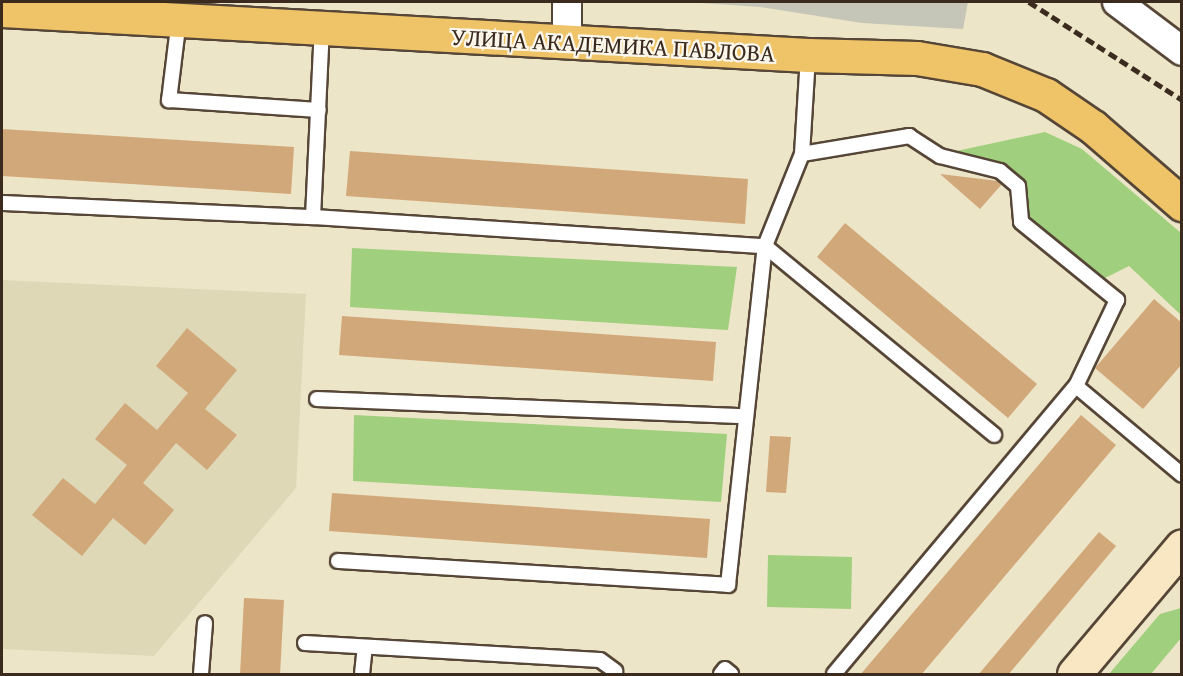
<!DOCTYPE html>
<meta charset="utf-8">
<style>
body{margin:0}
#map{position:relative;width:1183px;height:676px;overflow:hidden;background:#ede5c7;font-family:"Gentium Book Plus",serif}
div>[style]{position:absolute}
.built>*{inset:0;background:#ded8b7}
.industrial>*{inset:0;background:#c5c5b8}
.green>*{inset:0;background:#a0cf7d}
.building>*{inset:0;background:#d1a87a}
.roads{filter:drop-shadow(2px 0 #564637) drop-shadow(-2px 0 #564637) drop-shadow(0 2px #564637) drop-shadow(0 -2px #564637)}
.service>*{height:14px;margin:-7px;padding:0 7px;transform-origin:7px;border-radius:7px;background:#fff}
.minor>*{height:28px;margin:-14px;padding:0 14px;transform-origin:14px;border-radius:14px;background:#fff}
.secondary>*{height:33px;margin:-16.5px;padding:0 16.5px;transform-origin:16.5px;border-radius:16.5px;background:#f9e7c3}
.primary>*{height:33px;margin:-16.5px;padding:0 16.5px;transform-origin:16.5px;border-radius:16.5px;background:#efc469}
.rail>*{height:4.5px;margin-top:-2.25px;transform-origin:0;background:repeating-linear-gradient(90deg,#3b2a1e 0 9px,transparent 0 13.5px)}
span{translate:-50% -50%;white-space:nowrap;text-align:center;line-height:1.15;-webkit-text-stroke:4.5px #fbf7ec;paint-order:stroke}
.street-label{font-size:24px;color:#3b2a1e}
.frame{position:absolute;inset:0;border:3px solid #3b2a1e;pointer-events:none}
</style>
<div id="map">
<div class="built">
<i style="clip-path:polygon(2px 280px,306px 294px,296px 488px,154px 656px,2px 649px)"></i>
</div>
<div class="industrial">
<i style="clip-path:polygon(686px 2px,968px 2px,963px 29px,862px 23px,760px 7px)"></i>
</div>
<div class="green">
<i style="clip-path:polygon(1045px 132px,1082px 149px,1181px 233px,1181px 315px,1129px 266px,1101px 280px,1028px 221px,1009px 170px,952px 152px)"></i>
<i style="clip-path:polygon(352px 248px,737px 267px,728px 330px,350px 307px)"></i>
<i style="clip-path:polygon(354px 415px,727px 434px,721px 502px,353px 481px)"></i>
<i style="clip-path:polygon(768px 555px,852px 557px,851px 609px,767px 607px)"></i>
<i style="clip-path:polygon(1181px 608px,1181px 638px,1151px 674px,1109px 674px,1160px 614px)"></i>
</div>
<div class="building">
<i style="clip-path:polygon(2px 129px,294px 147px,291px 194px,2px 176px)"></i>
<i style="clip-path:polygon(350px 151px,748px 179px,745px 224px,346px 196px)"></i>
<i style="clip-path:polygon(940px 174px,998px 181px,1002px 184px,980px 209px)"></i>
<i style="clip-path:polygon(845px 223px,1037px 384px,1008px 418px,817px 257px)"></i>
<i style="clip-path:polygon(1154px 299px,1182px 323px,1182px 364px,1143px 409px,1095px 368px)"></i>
<i style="clip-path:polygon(342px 316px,716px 342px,713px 381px,339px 355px)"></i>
<i style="clip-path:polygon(187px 328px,237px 370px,205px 409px,237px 435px,207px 470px,176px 443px,143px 483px,174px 510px,145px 545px,113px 518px,82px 556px,32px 515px,63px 478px,95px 504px,127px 465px,95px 439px,125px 403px,157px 430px,188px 393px,156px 366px)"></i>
<i style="clip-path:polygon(1081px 415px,1116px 445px,921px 675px,860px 675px)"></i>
<i style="clip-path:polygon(770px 436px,791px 437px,786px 493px,766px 492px)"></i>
<i style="clip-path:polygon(332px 493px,710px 519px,707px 558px,329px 531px)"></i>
<i style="clip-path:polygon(1099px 532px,1116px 546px,1008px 675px,978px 675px)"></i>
<i style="clip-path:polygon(244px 598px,284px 600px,280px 675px,240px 675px)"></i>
</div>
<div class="roads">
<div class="service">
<i style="left:179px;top:19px;width:82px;rotate:97deg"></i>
<i style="left:169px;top:100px;width:150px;rotate:3.8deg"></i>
<i style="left:802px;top:154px;width:109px;rotate:-9.5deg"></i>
<i style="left:909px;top:136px;width:37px;rotate:33deg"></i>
<i style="left:940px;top:156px;width:62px;rotate:14deg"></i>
<i style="left:1000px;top:171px;width:23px;rotate:40deg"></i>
<i style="left:1018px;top:186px;width:36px;rotate:85deg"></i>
<i style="left:1021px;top:222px;width:124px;rotate:39.1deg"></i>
<i style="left:1117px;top:300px;width:95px;rotate:115.5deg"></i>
<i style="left:2px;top:203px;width:311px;rotate:2.6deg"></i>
<i style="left:313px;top:217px;width:453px;rotate:3.7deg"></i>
<i style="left:765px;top:246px;width:99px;rotate:-68.1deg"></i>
<i style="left:802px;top:154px;width:99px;rotate:-86.5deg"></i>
<i style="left:313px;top:217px;width:188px;rotate:-87.3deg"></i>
<i style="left:317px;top:399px;width:427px;rotate:2.3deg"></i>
<i style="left:338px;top:561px;width:391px;rotate:3.5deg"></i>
<i style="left:728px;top:585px;width:341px;rotate:-83.8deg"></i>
<i style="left:765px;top:246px;width:297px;rotate:39.5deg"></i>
<i style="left:305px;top:643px;width:295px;rotate:3.3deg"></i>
<i style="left:600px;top:660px;width:19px;rotate:36deg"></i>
<i style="left:201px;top:674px;width:51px;rotate:-85.5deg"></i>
<i style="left:362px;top:674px;width:27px;rotate:-84deg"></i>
<i style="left:721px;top:674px;width:6px;rotate:-51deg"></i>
<i style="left:725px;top:669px;width:8px;rotate:40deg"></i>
<i style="left:834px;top:674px;width:376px;rotate:-50deg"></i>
<i style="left:1076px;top:386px;width:138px;rotate:40deg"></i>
</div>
<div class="minor">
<i style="left:1117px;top:2px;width:81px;rotate:37deg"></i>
<i style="left:567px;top:42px;width:40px;rotate:-90deg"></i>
</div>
<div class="secondary">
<i style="left:1074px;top:674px;width:167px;rotate:-49.8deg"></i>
</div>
<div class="primary">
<i style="left:2px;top:10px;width:807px;rotate:3.2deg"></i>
<i style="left:808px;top:55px;width:109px;rotate:1.6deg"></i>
<i style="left:917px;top:58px;width:66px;rotate:9.6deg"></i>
<i style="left:982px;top:69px;width:69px;rotate:22.1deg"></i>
<i style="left:1046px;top:95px;width:57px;rotate:34.2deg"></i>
<i style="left:1093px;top:127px;width:118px;rotate:40.9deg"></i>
</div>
</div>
<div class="rail">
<i style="left:1029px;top:2px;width:182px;rotate:32.6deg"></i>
</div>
<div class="street-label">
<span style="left:613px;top:45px;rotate:3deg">УЛИЦА АКАДЕМИКА ПАВЛОВА</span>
</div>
<div class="frame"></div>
</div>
